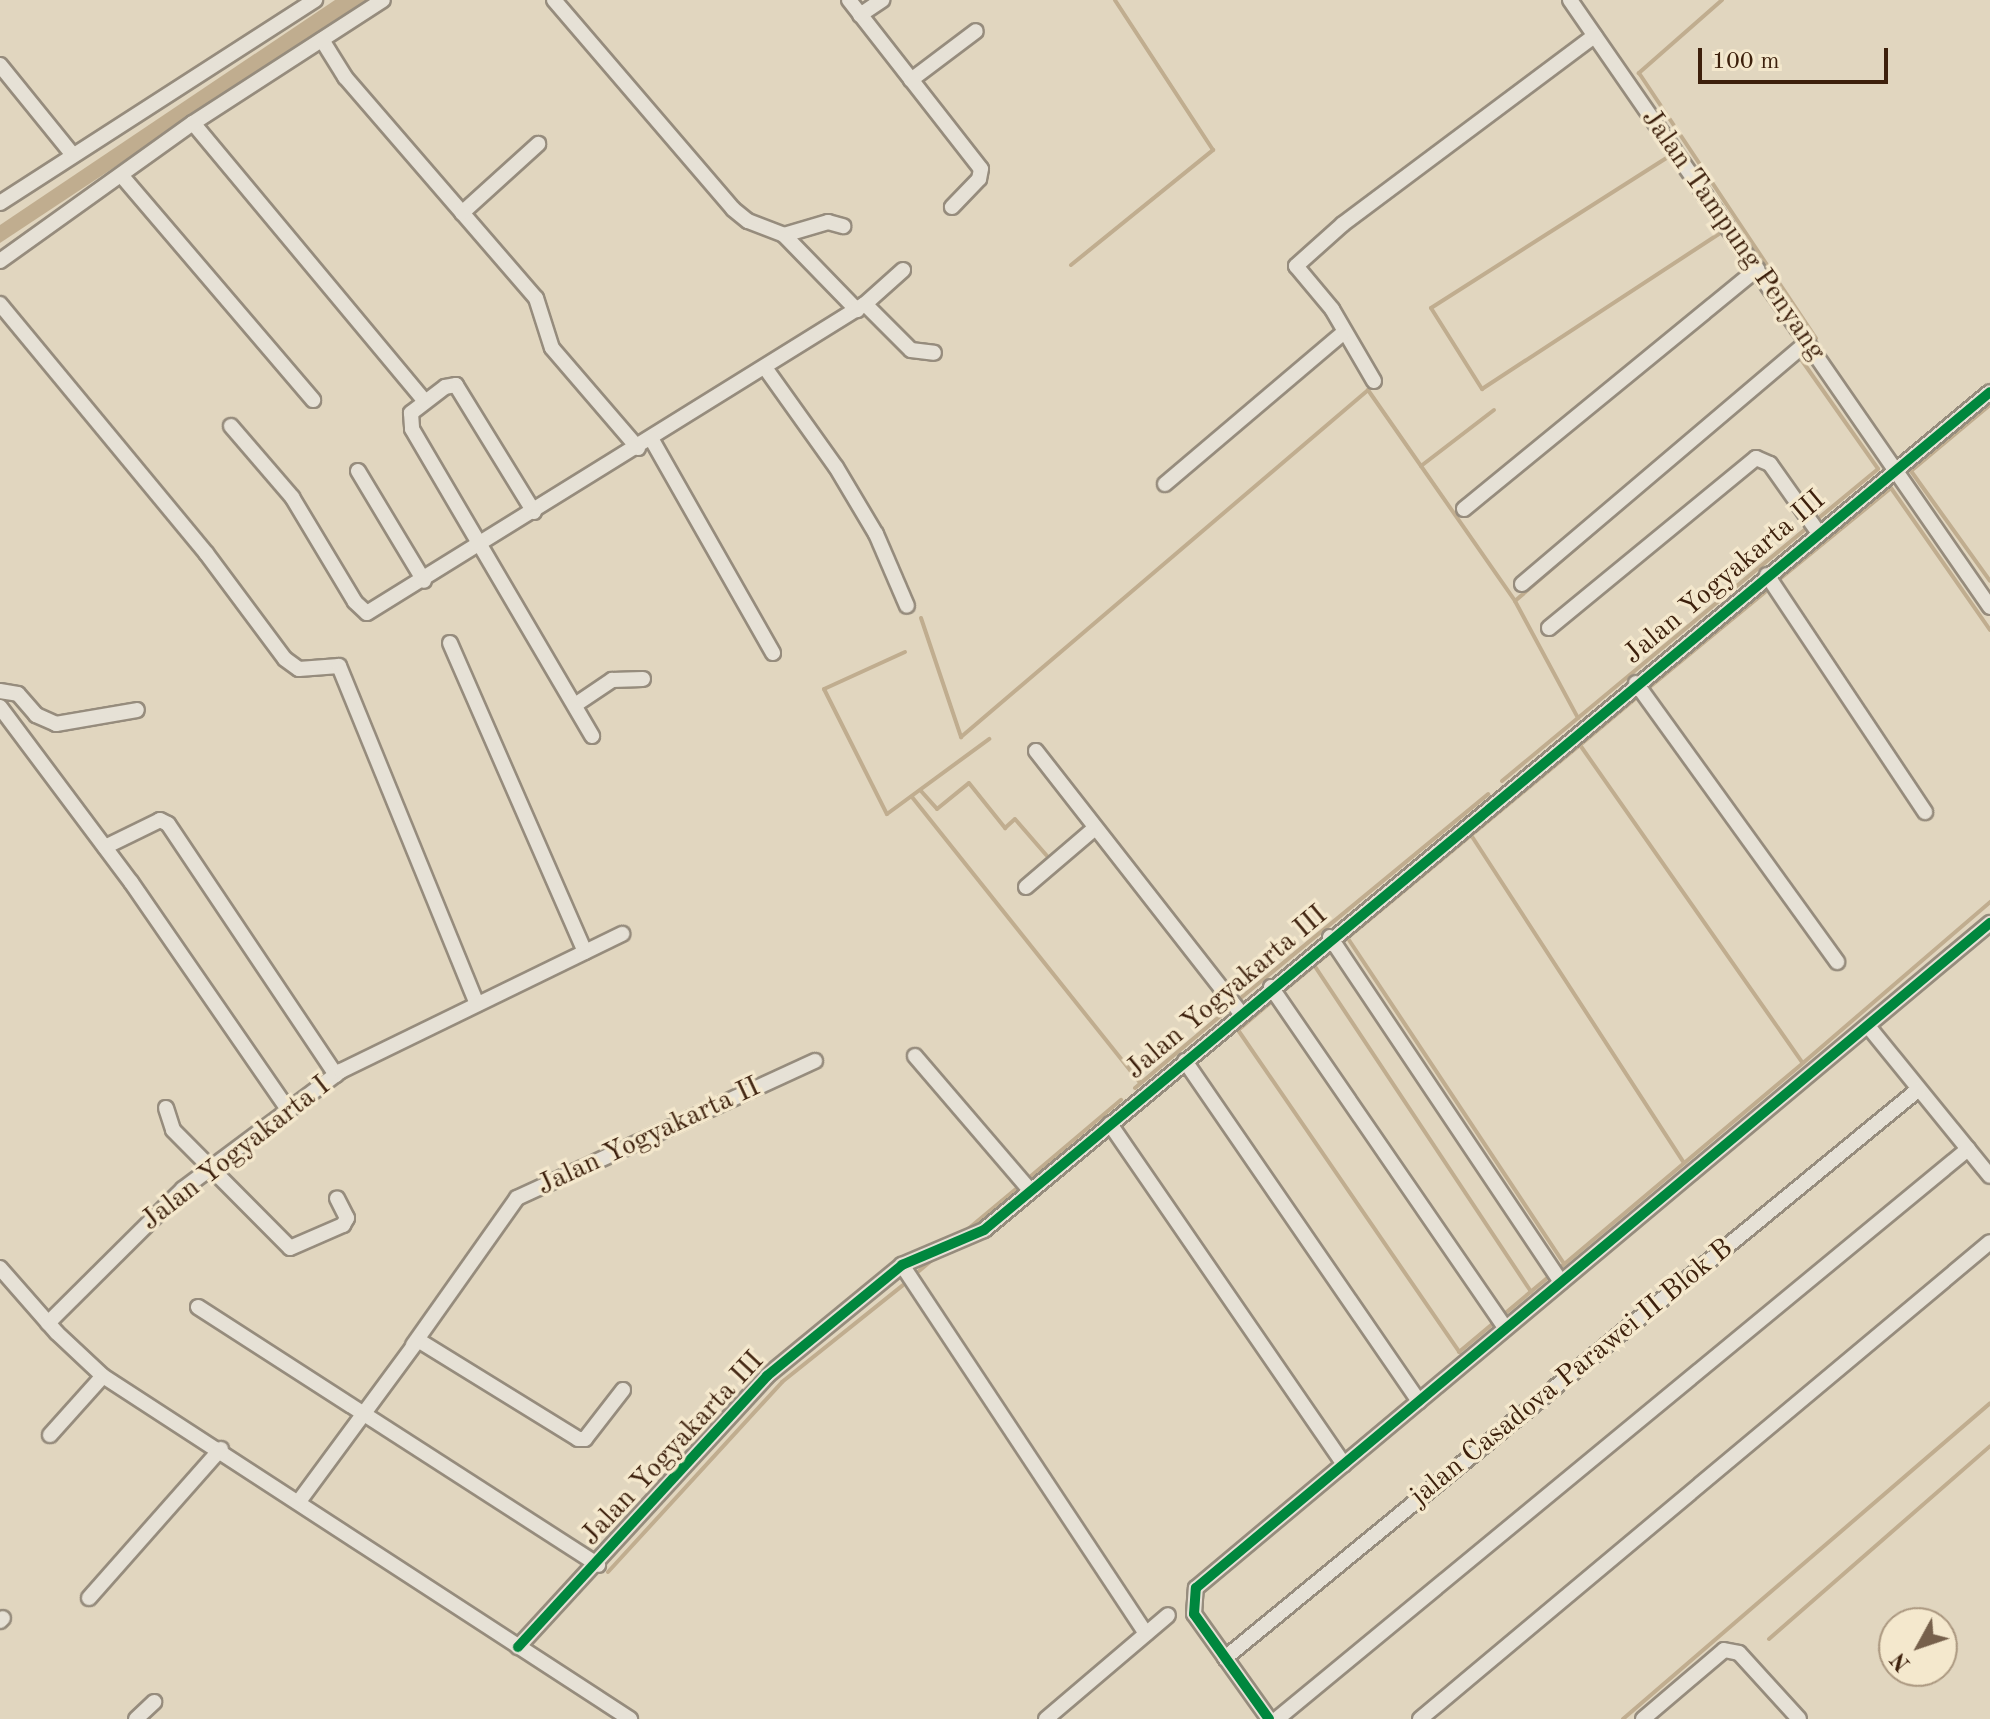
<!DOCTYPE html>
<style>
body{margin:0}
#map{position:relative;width:1990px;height:1719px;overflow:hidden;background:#e1d6bf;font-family:"Old Standard TT",serif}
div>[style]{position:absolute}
.water>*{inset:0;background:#c0ad8f}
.stream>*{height:4px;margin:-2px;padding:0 2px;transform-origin:2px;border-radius:2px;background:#c0ad8f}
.roads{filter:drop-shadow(2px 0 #968c7d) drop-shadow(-2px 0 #968c7d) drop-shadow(0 2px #968c7d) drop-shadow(0 -2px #968c7d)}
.minor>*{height:14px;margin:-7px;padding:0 7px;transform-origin:7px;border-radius:7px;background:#e6e1d6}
.cycleway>*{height:10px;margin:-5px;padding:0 5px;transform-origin:5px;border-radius:5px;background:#00873e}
span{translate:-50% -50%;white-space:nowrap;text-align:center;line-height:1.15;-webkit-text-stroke:7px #f4e8cd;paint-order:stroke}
.street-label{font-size:28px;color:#3d200c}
.north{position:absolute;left:1878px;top:1607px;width:80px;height:80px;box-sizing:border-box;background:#f4e8cd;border:2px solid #ab9880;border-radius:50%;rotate:230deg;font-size:22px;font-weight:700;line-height:32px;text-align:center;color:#3d200c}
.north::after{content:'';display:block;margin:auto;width:28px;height:36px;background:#76604b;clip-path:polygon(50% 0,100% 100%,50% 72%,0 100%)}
.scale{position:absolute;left:1698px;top:48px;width:190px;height:36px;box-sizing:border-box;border:4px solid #3d200c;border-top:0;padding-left:10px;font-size:24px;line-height:28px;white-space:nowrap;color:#3d200c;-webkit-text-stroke:6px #f4e8cd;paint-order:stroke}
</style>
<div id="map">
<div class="water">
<i style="clip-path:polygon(335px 0,367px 0,0 243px,0 225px)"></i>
</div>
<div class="stream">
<i style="left:1722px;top:0;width:111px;rotate:138.7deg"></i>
<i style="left:1639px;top:73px;width:319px;rotate:56.3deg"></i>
<i style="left:1668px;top:157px;width:281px;rotate:147.5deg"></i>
<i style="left:1431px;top:308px;width:96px;rotate:57.8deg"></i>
<i style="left:1482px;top:389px;width:283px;rotate:-33.2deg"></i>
<i style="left:1071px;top:265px;width:183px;rotate:-39deg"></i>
<i style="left:1213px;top:150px;width:179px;rotate:-123.2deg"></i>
<i style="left:1798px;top:355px;width:139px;rotate:54.9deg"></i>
<i style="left:1878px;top:469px;width:75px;rotate:140.4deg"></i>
<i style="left:1990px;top:405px;width:103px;rotate:140.1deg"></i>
<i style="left:1911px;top:471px;width:135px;rotate:54.3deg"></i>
<i style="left:1421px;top:466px;width:92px;rotate:-37.5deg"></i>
<i style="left:1781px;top:578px;width:142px;rotate:-39.3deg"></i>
<i style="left:1891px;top:488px;width:173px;rotate:55.1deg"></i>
<i style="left:1515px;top:601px;width:193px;rotate:-40.8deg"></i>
<i style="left:921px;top:618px;width:126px;rotate:71.4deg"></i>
<i style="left:961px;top:737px;width:535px;rotate:-40.45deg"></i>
<i style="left:1368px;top:390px;width:257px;rotate:55.1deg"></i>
<i style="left:1515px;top:601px;width:133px;rotate:61.7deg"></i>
<i style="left:905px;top:652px;width:89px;rotate:155.4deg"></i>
<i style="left:824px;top:689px;width:140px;rotate:63.3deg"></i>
<i style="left:887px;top:814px;width:127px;rotate:-36.3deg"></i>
<i style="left:1651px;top:686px;width:148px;rotate:-39.5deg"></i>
<i style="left:1635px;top:699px;width:72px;rotate:140.1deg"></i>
<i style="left:1580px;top:745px;width:388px;rotate:55deg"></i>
<i style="left:1803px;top:1063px;width:247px;rotate:-40.7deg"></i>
<i style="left:1502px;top:781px;width:393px;rotate:-39.7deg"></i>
<i style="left:921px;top:791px;width:24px;rotate:48deg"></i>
<i style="left:937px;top:809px;width:41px;rotate:-39.1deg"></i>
<i style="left:969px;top:783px;width:58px;rotate:51.3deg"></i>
<i style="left:1005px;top:828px;width:13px;rotate:-42deg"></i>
<i style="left:1015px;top:819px;width:49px;rotate:49.1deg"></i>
<i style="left:912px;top:797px;width:366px;rotate:51.4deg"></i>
<i style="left:1471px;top:835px;width:391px;rotate:57deg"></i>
<i style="left:1347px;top:937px;width:392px;rotate:56.4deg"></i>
<i style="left:1314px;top:965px;width:392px;rotate:56.4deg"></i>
<i style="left:1286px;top:989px;width:382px;rotate:-39.7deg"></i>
<i style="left:1242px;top:997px;width:319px;rotate:-39.5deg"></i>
<i style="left:1270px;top:1003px;width:42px;rotate:139.8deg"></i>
<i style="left:1238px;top:1030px;width:391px;rotate:55.5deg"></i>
<i style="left:1459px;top:1352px;width:114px;rotate:-40deg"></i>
<i style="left:1135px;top:1088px;width:119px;rotate:-40.2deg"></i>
<i style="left:1031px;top:1176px;width:118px;rotate:-40.2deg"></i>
<i style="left:968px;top:1229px;width:62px;rotate:-39.8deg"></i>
<i style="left:1562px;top:1266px;width:314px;rotate:-40.1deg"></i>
<i style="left:919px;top:1271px;width:17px;rotate:-40deg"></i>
<i style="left:608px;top:1572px;width:258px;rotate:-47.5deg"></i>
<i style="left:782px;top:1382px;width:155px;rotate:-38.7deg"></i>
<i style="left:1769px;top:1639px;width:293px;rotate:-41.1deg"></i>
<i style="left:1623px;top:1719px;width:484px;rotate:-40.7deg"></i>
</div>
<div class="roads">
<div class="minor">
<i style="left:554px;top:0;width:275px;rotate:49.4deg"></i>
<i style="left:733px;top:209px;width:19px;rotate:39deg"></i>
<i style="left:748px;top:221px;width:39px;rotate:21deg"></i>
<i style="left:784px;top:235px;width:105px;rotate:45.8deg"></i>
<i style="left:849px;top:0;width:214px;rotate:52deg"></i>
<i style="left:981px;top:169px;width:10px;rotate:101deg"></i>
<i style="left:979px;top:179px;width:39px;rotate:134deg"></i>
<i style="left:1570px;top:0;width:738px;rotate:55.32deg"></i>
<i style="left:860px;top:15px;width:27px;rotate:-34deg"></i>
<i style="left:322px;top:40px;width:44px;rotate:58.1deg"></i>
<i style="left:345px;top:77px;width:292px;rotate:49.2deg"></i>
<i style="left:536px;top:298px;width:52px;rotate:72.3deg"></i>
<i style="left:552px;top:348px;width:132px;rotate:49.3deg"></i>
<i style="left:0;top:65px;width:116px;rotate:51deg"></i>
<i style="left:911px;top:80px;width:81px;rotate:-37deg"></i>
<i style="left:193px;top:123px;width:362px;rotate:50.2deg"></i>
<i style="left:121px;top:175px;width:296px;rotate:49.5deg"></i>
<i style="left:0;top:203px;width:375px;rotate:-32.8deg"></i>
<i style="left:462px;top:213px;width:103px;rotate:-42.2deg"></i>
<i style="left:784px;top:235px;width:46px;rotate:-16.5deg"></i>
<i style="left:828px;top:222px;width:16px;rotate:15deg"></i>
<i style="left:0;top:261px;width:237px;rotate:-35.6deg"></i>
<i style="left:193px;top:123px;width:226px;rotate:-32.9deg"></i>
<i style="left:0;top:304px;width:323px;rotate:50.4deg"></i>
<i style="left:206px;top:553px;width:132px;rotate:53.3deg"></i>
<i style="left:285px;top:659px;width:17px;rotate:36deg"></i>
<i style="left:299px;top:669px;width:40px;rotate:-4.3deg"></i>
<i style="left:339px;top:666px;width:365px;rotate:67.8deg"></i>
<i style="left:865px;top:304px;width:51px;rotate:-41.8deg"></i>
<i style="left:766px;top:369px;width:120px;rotate:54.5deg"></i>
<i style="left:836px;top:467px;width:78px;rotate:59.2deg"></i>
<i style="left:876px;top:534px;width:78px;rotate:66.7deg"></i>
<i style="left:1374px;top:381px;width:83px;rotate:-120.3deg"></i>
<i style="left:1332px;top:309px;width:56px;rotate:-129.9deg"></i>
<i style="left:1296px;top:266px;width:63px;rotate:-41.8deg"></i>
<i style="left:1343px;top:224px;width:314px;rotate:-36.8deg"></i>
<i style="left:231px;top:426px;width:94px;rotate:49.3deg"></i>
<i style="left:292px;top:497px;width:122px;rotate:59deg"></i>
<i style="left:355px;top:602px;width:16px;rotate:43deg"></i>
<i style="left:367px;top:613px;width:586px;rotate:-31.82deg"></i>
<i style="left:865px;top:304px;width:65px;rotate:45deg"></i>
<i style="left:911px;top:350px;width:23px;rotate:7deg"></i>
<i style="left:652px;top:440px;width:245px;rotate:60.4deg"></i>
<i style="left:358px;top:471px;width:128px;rotate:59deg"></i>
<i style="left:1165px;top:484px;width:233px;rotate:-40.3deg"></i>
<i style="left:1464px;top:509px;width:379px;rotate:-39.3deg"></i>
<i style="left:534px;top:512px;width:149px;rotate:-121.6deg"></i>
<i style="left:456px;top:385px;width:11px;rotate:170deg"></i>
<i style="left:445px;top:387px;width:43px;rotate:142.6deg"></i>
<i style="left:411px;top:413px;width:16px;rotate:86deg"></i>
<i style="left:412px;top:429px;width:356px;rotate:59.6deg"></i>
<i style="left:1767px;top:575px;width:285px;rotate:56.3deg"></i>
<i style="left:1522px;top:584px;width:374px;rotate:-40.3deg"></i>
<i style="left:1549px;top:628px;width:268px;rotate:-39.4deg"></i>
<i style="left:1756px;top:458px;width:15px;rotate:23deg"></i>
<i style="left:1770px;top:464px;width:83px;rotate:54.8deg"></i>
<i style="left:450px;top:643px;width:337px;rotate:66.4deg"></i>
<i style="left:1636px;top:683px;width:344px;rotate:54.2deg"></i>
<i style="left:0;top:691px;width:18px;rotate:9deg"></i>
<i style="left:18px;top:694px;width:28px;rotate:49deg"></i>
<i style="left:36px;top:715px;width:22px;rotate:24deg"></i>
<i style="left:56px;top:724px;width:82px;rotate:-9.8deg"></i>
<i style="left:575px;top:705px;width:45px;rotate:-34deg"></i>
<i style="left:612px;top:680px;width:31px;rotate:-2deg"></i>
<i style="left:0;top:707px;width:219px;rotate:53.2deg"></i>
<i style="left:131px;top:882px;width:275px;rotate:55.4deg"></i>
<i style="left:1036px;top:751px;width:333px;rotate:52deg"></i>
<i style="left:105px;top:847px;width:61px;rotate:-26.1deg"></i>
<i style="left:160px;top:820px;width:9px;rotate:27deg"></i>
<i style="left:168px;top:824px;width:302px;rotate:56.2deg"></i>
<i style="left:1026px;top:887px;width:91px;rotate:-40.5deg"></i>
<i style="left:1330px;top:937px;width:415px;rotate:56.2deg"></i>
<i style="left:1271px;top:987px;width:414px;rotate:55.5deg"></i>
<i style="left:1868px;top:1026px;width:193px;rotate:50.9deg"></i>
<i style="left:915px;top:1056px;width:177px;rotate:49.4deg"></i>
<i style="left:1185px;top:1061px;width:413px;rotate:55.5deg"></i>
<i style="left:166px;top:1108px;width:23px;rotate:72deg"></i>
<i style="left:173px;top:1130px;width:166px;rotate:45.2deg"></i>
<i style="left:290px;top:1248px;width:58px;rotate:-23.5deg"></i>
<i style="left:343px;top:1225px;width:8px;rotate:-60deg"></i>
<i style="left:347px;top:1218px;width:22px;rotate:-117deg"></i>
<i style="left:1110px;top:1124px;width:413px;rotate:55.5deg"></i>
<i style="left:902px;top:1265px;width:442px;rotate:56.5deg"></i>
<i style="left:0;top:1268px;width:86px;rotate:48.8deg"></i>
<i style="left:57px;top:1333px;width:63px;rotate:43.1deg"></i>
<i style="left:103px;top:1376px;width:629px;rotate:33.06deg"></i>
<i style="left:198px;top:1307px;width:476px;rotate:32.8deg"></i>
<i style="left:48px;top:1323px;width:190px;rotate:-44.8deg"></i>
<i style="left:183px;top:1189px;width:197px;rotate:-36.8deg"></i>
<i style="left:341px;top:1071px;width:313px;rotate:-26deg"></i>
<i style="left:413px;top:1345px;width:180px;rotate:-54.7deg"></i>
<i style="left:517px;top:1198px;width:328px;rotate:-24.7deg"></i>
<i style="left:50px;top:1435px;width:79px;rotate:-48.1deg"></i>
<i style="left:300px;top:1500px;width:199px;rotate:-53.6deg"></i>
<i style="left:418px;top:1340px;width:188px;rotate:31.7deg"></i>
<i style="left:578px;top:1439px;width:7px"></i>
<i style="left:585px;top:1439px;width:62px;rotate:-52.2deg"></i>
<i style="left:89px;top:1598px;width:199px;rotate:-48.5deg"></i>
<i style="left:0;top:1621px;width:4px;rotate:-45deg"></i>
<i style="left:518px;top:1647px;width:368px;rotate:-47.4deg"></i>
<i style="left:767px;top:1376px;width:175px;rotate:-39.4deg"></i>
<i style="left:902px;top:1265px;width:89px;rotate:-23.1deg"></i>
<i style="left:984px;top:1230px;width:1309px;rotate:-39.79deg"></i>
<i style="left:1225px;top:1658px;width:897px;rotate:-39.35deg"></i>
<i style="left:136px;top:1719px;width:25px;rotate:-43deg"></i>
<i style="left:1046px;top:1719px;width:160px;rotate:-40.4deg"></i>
<i style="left:1269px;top:1719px;width:129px;rotate:-125.5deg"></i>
<i style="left:1194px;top:1614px;width:26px;rotate:-86deg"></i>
<i style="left:1196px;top:1588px;width:1036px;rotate:-39.95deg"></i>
<i style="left:1277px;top:1719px;width:896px;rotate:-39.52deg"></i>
<i style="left:1420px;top:1719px;width:743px;rotate:-39.92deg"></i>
<i style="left:1643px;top:1719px;width:106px;rotate:-40.4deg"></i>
<i style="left:1724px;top:1650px;width:15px;rotate:11deg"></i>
<i style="left:1739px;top:1653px;width:89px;rotate:47.7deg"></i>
</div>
</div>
<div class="cycleway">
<i style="left:518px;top:1647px;width:368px;rotate:-47.4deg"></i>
<i style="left:767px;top:1376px;width:175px;rotate:-39.4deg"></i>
<i style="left:902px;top:1265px;width:89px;rotate:-23.1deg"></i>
<i style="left:984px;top:1230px;width:1309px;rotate:-39.79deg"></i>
<i style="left:1269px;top:1719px;width:129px;rotate:-125.5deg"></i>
<i style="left:1194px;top:1614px;width:26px;rotate:-86deg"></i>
<i style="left:1196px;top:1588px;width:1036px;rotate:-39.95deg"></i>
</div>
<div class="street-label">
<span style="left:1733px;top:235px;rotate:55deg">Jalan Tampung Penyang</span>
<span style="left:1725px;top:578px;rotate:-40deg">Jalan Yogyakarta III</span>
<span style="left:1227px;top:993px;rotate:-40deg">Jalan Yogyakarta III</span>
<span style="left:649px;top:1137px;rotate:-25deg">Jalan Yogyakarta II</span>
<span style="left:236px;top:1154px;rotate:-38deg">Jalan Yogyakarta I</span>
<span style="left:1572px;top:1373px;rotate:-39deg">jalan Casadova Parawei II Blok B</span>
<span style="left:673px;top:1449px;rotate:-47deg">Jalan Yogyakarta III</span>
</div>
<div class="north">N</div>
<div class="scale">100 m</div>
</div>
